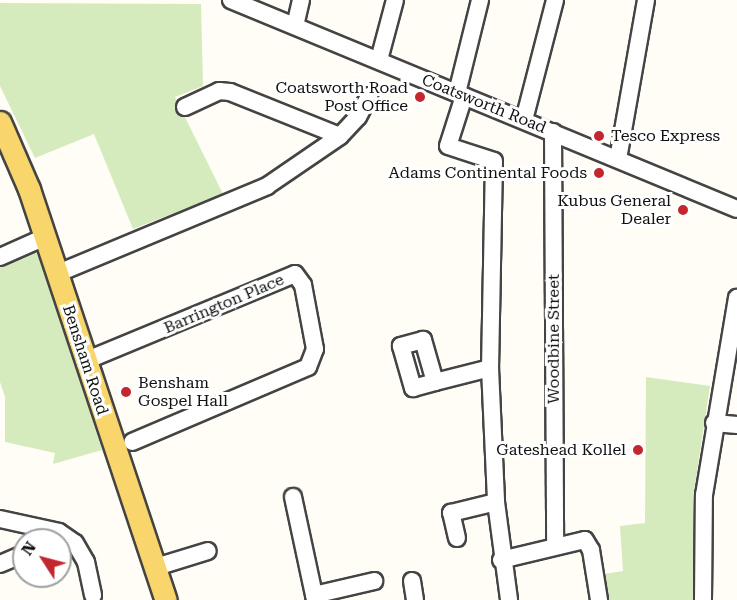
<!DOCTYPE html>
<style>
body{margin:0}
#map{position:relative;width:737px;height:600px;overflow:hidden;background:#fffdf5;font-family:"Roboto Serif",serif}
div>[style]{position:absolute}
.green>*{inset:0;background:#d5ebbd}
.roads{filter:drop-shadow(2px 0 #444) drop-shadow(-2px 0 #444) drop-shadow(0 2px #444) drop-shadow(0 -2px #444)}
.minor>*{height:16px;margin:-8px;padding:0 8px;transform-origin:8px;border-radius:8px;background:#fff}
.major>*{height:21px;margin:-10.5px;padding:0 10.5px;transform-origin:10.5px;border-radius:10.5px;background:#f9d66b}
.dots>*{width:16px;height:16px;translate:-50% -50%;box-sizing:border-box;border:3px solid #fff;border-radius:50%}
span{translate:-50% -50%;white-space:nowrap;text-align:center;line-height:1.15;-webkit-text-stroke:6px #fff;paint-order:stroke}
.poi-label{font-size:16px;color:#111}
.right{translate:-100% -50%;text-align:right}
.left{translate:0 -50%;text-align:left}
.street-label{font-size:16px;color:#111}
.north{position:absolute;left:12px;top:528px;width:60px;height:60px;box-sizing:border-box;background:#fff;border:2px solid #a0a0a0;border-radius:50%;rotate:306deg;font-size:16px;font-weight:700;line-height:24px;text-align:center;color:#111}
.north::after{content:'';display:block;margin:auto;width:21px;height:27px;background:#c4262e;clip-path:polygon(50% 0,100% 100%,50% 72%,0 100%)}
</style>
<div id="map">
<div class="green">
<i style="clip-path:polygon(0 3px,201px 4px,203px 86px,175px 97px,223px 194px,133px 229px,94px 134px,35px 158px,0 86px)"></i>
<i style="clip-path:polygon(33px 252px,39px 254px,102px 450px,53px 464px,55px 453px,5px 442px,5px 397px,0 382px,0 266px)"></i>
<i style="clip-path:polygon(646px 377px,710px 386px,693px 497px,693px 600px,608px 600px,604px 574px,623px 571px,620px 526px,645px 523px)"></i>
</div>
<div class="roads">
<div class="minor">
<i style="left:231px;top:0;width:547px;rotate:22.44deg"></i>
<i style="left:295px;top:26px;width:27px;rotate:-77deg"></i>
<i style="left:379px;top:60px;width:62px;rotate:-75.1deg"></i>
<i style="left:457px;top:93px;width:96px;rotate:-76.1deg"></i>
<i style="left:464px;top:96px;width:52px;rotate:107.7deg"></i>
<i style="left:448px;top:146px;width:48px;rotate:18.1deg"></i>
<i style="left:494px;top:161px;width:207px;rotate:91.1deg"></i>
<i style="left:490px;top:368px;width:134px;rotate:87.4deg"></i>
<i style="left:496px;top:502px;width:99px;rotate:82.4deg"></i>
<i style="left:185px;top:107px;width:38px;rotate:-25deg"></i>
<i style="left:219px;top:91px;width:11px;rotate:5deg"></i>
<i style="left:230px;top:92px;width:118px;rotate:21.8deg"></i>
<i style="left:524px;top:120px;width:124px;rotate:-75.5deg"></i>
<i style="left:553px;top:132px;width:414px;rotate:89.7deg"></i>
<i style="left:618px;top:159px;width:161px;rotate:-80deg"></i>
<i style="left:0;top:257px;width:49px;rotate:-24deg"></i>
<i style="left:56px;top:274px;width:229px;rotate:-22.6deg"></i>
<i style="left:267px;top:186px;width:88px;rotate:-34.4deg"></i>
<i style="left:340px;top:136px;width:26px;rotate:-47deg"></i>
<i style="left:358px;top:117px;width:24px;rotate:-62deg"></i>
<i style="left:85px;top:361px;width:227px;rotate:-22.5deg"></i>
<i style="left:295px;top:274px;width:14px;rotate:54deg"></i>
<i style="left:303px;top:285px;width:65px;rotate:79.4deg"></i>
<i style="left:315px;top:349px;width:19px;rotate:111deg"></i>
<i style="left:308px;top:367px;width:191px;rotate:156.9deg"></i>
<i style="left:435px;top:382px;width:44px;rotate:-105.9deg"></i>
<i style="left:423px;top:340px;width:23px;rotate:165deg"></i>
<i style="left:401px;top:346px;width:44px;rotate:74.1deg"></i>
<i style="left:413px;top:388px;width:23px;rotate:-15deg"></i>
<i style="left:435px;top:382px;width:57px;rotate:-14.3deg"></i>
<i style="left:714px;top:423px;width:23px;rotate:5deg"></i>
<i style="left:293px;top:497px;width:105px;rotate:77.9deg"></i>
<i style="left:0;top:519px;width:60px;rotate:12.4deg"></i>
<i style="left:59px;top:532px;width:19px;rotate:35deg"></i>
<i style="left:75px;top:543px;width:22px;rotate:60deg"></i>
<i style="left:86px;top:562px;width:34px;rotate:78deg"></i>
<i style="left:457px;top:538px;width:26px;rotate:-103deg"></i>
<i style="left:451px;top:513px;width:46px;rotate:-13.7deg"></i>
<i style="left:501px;top:560px;width:86px;rotate:-13.4deg"></i>
<i style="left:585px;top:540px;width:12px;rotate:59deg"></i>
<i style="left:591px;top:550px;width:51px;rotate:80.9deg"></i>
<i style="left:0;top:564px;width:26px;rotate:-23deg"></i>
<i style="left:156px;top:567px;width:54px;rotate:-17.1deg"></i>
<i style="left:412px;top:581px;width:19px;rotate:81deg"></i>
<i style="left:314px;top:595px;width:62px;rotate:-13.1deg"></i>
<i style="left:703px;top:600px;width:105px;rotate:-89.5deg"></i>
<i style="left:704px;top:495px;width:200px;rotate:-80.5deg"></i>
</div>
<div class="major">
<i style="left:0;top:122px;width:73px;rotate:66.6deg"></i>
<i style="left:29px;top:189px;width:433px;rotate:71.6deg"></i>
</div>
</div>
<div class="dots">
<i style="left:420px;top:97px;background:#c4262e"></i>
<i style="left:599px;top:136px;background:#c4262e"></i>
<i style="left:599px;top:173px;background:#c4262e"></i>
<i style="left:683px;top:210px;background:#c4262e"></i>
<i style="left:126px;top:392px;background:#c4262e"></i>
<i style="left:638px;top:450px;background:#c4262e"></i>
</div>
<div class="poi-label">
<span class="right" style="left:408px;top:97px">Coatsworth Road<br>Post Office</span>
<span class="left" style="left:611px;top:136px">Tesco Express</span>
<span class="right" style="left:587px;top:173px">Adams Continental Foods</span>
<span class="right" style="left:671px;top:210px">Kubus General<br>Dealer</span>
<span class="left" style="left:138px;top:392px">Bensham<br>Gospel Hall</span>
<span class="right" style="left:626px;top:450px">Gateshead Kollel</span>
</div>
<div class="street-label">
<span style="left:484px;top:104px;rotate:22deg">Coatsworth Road</span>
<span style="left:224px;top:304px;rotate:-23deg">Barrington Place</span>
<span style="left:554px;top:339px;rotate:-90deg">Woodbine Street</span>
<span style="left:85px;top:360px;rotate:72deg">Bensham Road</span>
</div>
<div class="north">N</div>
</div>
